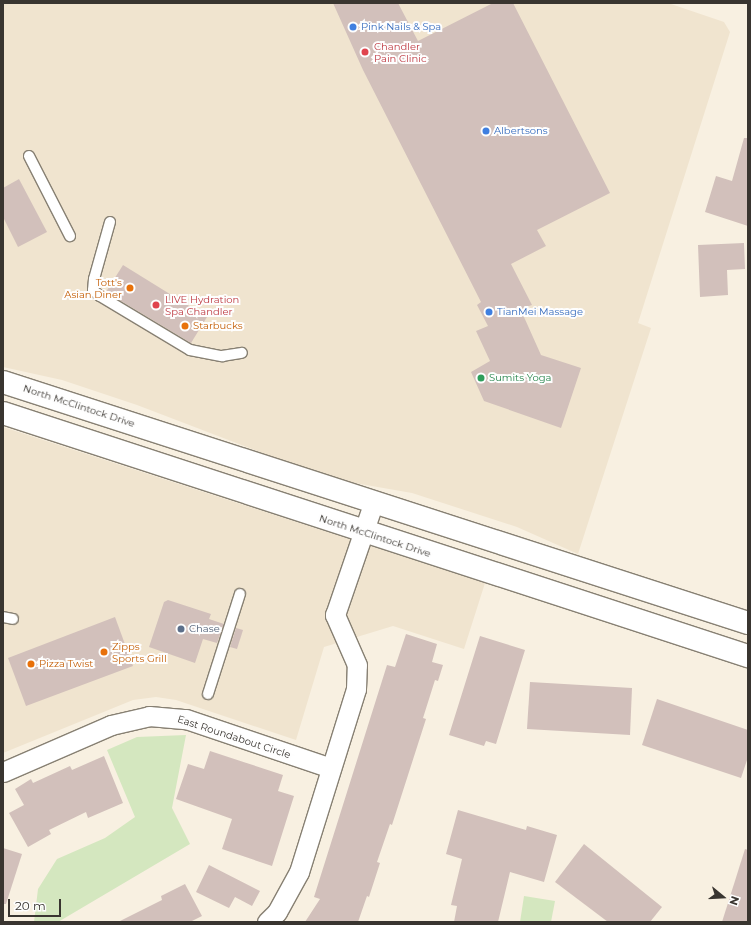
<!DOCTYPE html>
<style>
body{margin:0}
#map{position:relative;width:751px;height:925px;overflow:hidden;background:#f8f0e1;font-family:Montserrat,sans-serif}
div>[style]{position:absolute}
.built>*{inset:0;background:#f0e4cf}
.green>*{inset:0;background:#d4e7bf}
.building>*{inset:0;background:#d2c0bb}
.roads{filter:drop-shadow(1px 0 #878073) drop-shadow(-1px 0 #878073) drop-shadow(0 1px #878073) drop-shadow(0 -1px #878073)}
.service>*{height:10px;margin:-5px;padding:0 5px;transform-origin:5px;border-radius:5px;background:#fff}
.minor>*{height:19px;margin:-9.5px;padding:0 9.5px;transform-origin:9.5px;border-radius:9.5px;background:#fff}
.secondary>*{height:22px;margin:-11px;padding:0 11px;transform-origin:11px;border-radius:11px;background:#fff}
.dots>*{width:11px;height:11px;translate:-50% -50%;box-sizing:border-box;border:2px solid #fefefe;border-radius:50%}
span{translate:-50% -50%;white-space:nowrap;text-align:center;line-height:1.15;-webkit-text-stroke:4px #fefefe;paint-order:stroke}
.shop-label{font-size:10px;color:#366cbe}
.left{translate:0 -50%;text-align:left}
.health-label{font-size:10px;color:#be3a42}
.food-label{font-size:10px;color:#c56008}
.right{translate:-100% -50%;text-align:right}
.leisure-label{font-size:10px;color:#27864d}
.street-label{font-size:10px;color:#393530}
.service-label{font-size:10px;color:#4e5e75}
.frame{position:absolute;inset:0;border:4px solid #393530;pointer-events:none}
.north{position:absolute;left:703px;top:877px;width:40px;height:40px;-webkit-text-stroke:3px #fefefe;paint-order:stroke;rotate:108deg;font-size:11px;font-weight:700;line-height:16px;text-align:center;color:#393530}
.north::after{content:'';display:block;margin:auto;width:14px;height:18px;background:#393530;clip-path:polygon(50% 0,100% 100%,50% 72%,0 100%)}
.scale{position:absolute;left:8px;top:899px;width:53px;height:18px;box-sizing:border-box;border:2px solid #393530;border-top:0;padding-left:5px;font-size:12px;line-height:14px;white-space:nowrap;color:#393530;-webkit-text-stroke:3px #fefefe;paint-order:stroke}
</style>
<div id="map">
<div class="built">
<i style="clip-path:polygon(3px 3px,668px 3px,724px 22px,730px 32px,638px 323px,651px 328px,578px 554px,517px 527px,412px 493px,349px 482px,278px 459px,137px 405px,62px 380px,3px 367px)"></i>
<i style="clip-path:polygon(3px 427px,485px 583px,464px 649px,393px 626px,324px 647px,296px 740px,176px 700px,156px 697px,133px 700px,3px 753px)"></i>
</div>
<div class="green">
<i style="clip-path:polygon(186px 735px,172px 808px,190px 844px,58px 922px,34px 922px,38px 889px,57px 859px,105px 838px,135px 817px,107px 750px,137px 737px)"></i>
<i style="clip-path:polygon(524px 896px,555px 901px,551px 922px,520px 922px)"></i>
</div>
<div class="building">
<i style="clip-path:polygon(333px 3px,398px 3px,418px 41px,493px 3px,513px 3px,610px 193px,537px 230px,546px 246px,511px 264px,532px 305px,526px 307px,530px 314px,524px 317px,541px 355px,581px 368px,561px 428px,484px 401px,471px 372px,490px 361px,476px 331px,488px 326px,477px 305px,481px 302px,363px 70px)"></i>
<i style="clip-path:polygon(744px 138px,748px 138px,748px 226px,705px 212px,716px 176px,732px 181px)"></i>
<i style="clip-path:polygon(19px 179px,47px 232px,18px 247px,3px 217px,3px 188px)"></i>
<i style="clip-path:polygon(744px 243px,745px 269px,727px 270px,728px 295px,700px 297px,698px 245px)"></i>
<i style="clip-path:polygon(123px 265px,207px 317px,191px 343px,106px 292px)"></i>
<i style="clip-path:polygon(168px 600px,211px 614px,209px 619px,224px 624px,217px 643px,203px 639px,195px 663px,149px 647px,164px 602px)"></i>
<i style="clip-path:polygon(115px 617px,133px 666px,26px 706px,8px 658px)"></i>
<i style="clip-path:polygon(236px 628px,243px 630px,237px 649px,230px 647px)"></i>
<i style="clip-path:polygon(406px 634px,437px 644px,432px 662px,443px 665px,438px 681px,435px 680px,423px 718px,426px 719px,392px 825px,390px 824px,377px 862px,380px 863px,369px 897px,367px 896px,358px 922px,305px 922px,320px 899px,314px 897px,387px 665px,395px 667px)"></i>
<i style="clip-path:polygon(480px 636px,525px 650px,496px 744px,486px 741px,484px 746px,449px 735px)"></i>
<i style="clip-path:polygon(530px 682px,632px 688px,630px 735px,527px 729px)"></i>
<i style="clip-path:polygon(657px 699px,748px 730px,748px 757px,741px 778px,642px 745px)"></i>
<i style="clip-path:polygon(210px 751px,283px 775px,278px 791px,294px 796px,272px 866px,222px 849px,232px 819px,176px 799px,188px 764px,204px 769px)"></i>
<i style="clip-path:polygon(104px 756px,123px 803px,88px 818px,86px 812px,49px 830px,51px 834px,28px 847px,9px 813px,24px 805px,15px 789px,31px 779px,33px 783px,70px 766px,72px 770px)"></i>
<i style="clip-path:polygon(458px 810px,526px 830px,527px 826px,557px 835px,544px 882px,510px 872px,498px 922px,454px 922px,457px 906px,451px 905px,462px 859px,446px 854px)"></i>
<i style="clip-path:polygon(584px 844px,662px 907px,650px 922px,608px 922px,555px 882px)"></i>
<i style="clip-path:polygon(3px 848px,22px 854px,6px 904px,3px 904px)"></i>
<i style="clip-path:polygon(745px 849px,748px 850px,748px 922px,722px 922px)"></i>
<i style="clip-path:polygon(209px 865px,260px 891px,252px 906px,235px 897px,229px 908px,196px 892px)"></i>
<i style="clip-path:polygon(185px 884px,202px 916px,190px 922px,118px 922px,162px 900px,161px 896px)"></i>
</div>
<div class="roads">
<div class="service">
<i style="left:29px;top:156px;width:90px;rotate:62.9deg"></i>
<i style="left:110px;top:222px;width:59px;rotate:105.7deg"></i>
<i style="left:94px;top:279px;width:11px;rotate:95deg"></i>
<i style="left:93px;top:290px;width:9px;rotate:41deg"></i>
<i style="left:100px;top:296px;width:105px;rotate:31deg"></i>
<i style="left:190px;top:350px;width:33px;rotate:11deg"></i>
<i style="left:222px;top:356px;width:20px;rotate:-9deg"></i>
<i style="left:3px;top:617px;width:10px;rotate:11deg"></i>
<i style="left:208px;top:694px;width:105px;rotate:-72.3deg"></i>
</div>
<div class="minor">
<i style="left:3px;top:772px;width:118px;rotate:-23.5deg"></i>
<i style="left:111px;top:725px;width:39px;rotate:-13deg"></i>
<i style="left:149px;top:716px;width:37px;rotate:5deg"></i>
<i style="left:186px;top:719px;width:153px;rotate:18.7deg"></i>
<i style="left:267px;top:922px;width:14px;rotate:-45deg"></i>
<i style="left:277px;top:912px;width:46px;rotate:-61.2deg"></i>
<i style="left:299px;top:872px;width:192px;rotate:-72.7deg"></i>
<i style="left:356px;top:689px;width:24px;rotate:-88deg"></i>
<i style="left:357px;top:665px;width:55px;rotate:-113.7deg"></i>
<i style="left:335px;top:615px;width:117px;rotate:-71.1deg"></i>
</div>
<div class="secondary">
<i style="left:3px;top:382px;width:783px;rotate:17.93deg"></i>
<i style="left:3px;top:413px;width:784px;rotate:18.07deg"></i>
</div>
</div>
<div class="dots">
<i style="left:353px;top:27px;background:#3f7fe0"></i>
<i style="left:365px;top:52px;background:#e0444e"></i>
<i style="left:486px;top:131px;background:#3f7fe0"></i>
<i style="left:130px;top:288px;background:#e8710a"></i>
<i style="left:156px;top:305px;background:#e0444e"></i>
<i style="left:489px;top:312px;background:#3f7fe0"></i>
<i style="left:185px;top:326px;background:#e8710a"></i>
<i style="left:481px;top:378px;background:#2e9e5b"></i>
<i style="left:181px;top:629px;background:#5c6f8a"></i>
<i style="left:104px;top:652px;background:#e8710a"></i>
<i style="left:31px;top:664px;background:#e8710a"></i>
</div>
<div class="shop-label">
<span class="left" style="left:361px;top:27px">Pink Nails &amp; Spa</span>
<span class="left" style="left:494px;top:131px">Albertsons</span>
<span class="left" style="left:497px;top:312px">TianMei Massage</span>
</div>
<div class="health-label">
<span class="left" style="left:374px;top:52px">Chandler<br>Pain Clinic</span>
<span class="left" style="left:165px;top:305px">LIVE Hydration<br>Spa Chandler</span>
</div>
<div class="food-label">
<span class="right" style="left:122px;top:288px">Tott's<br>Asian Diner</span>
<span class="left" style="left:193px;top:326px">Starbucks</span>
<span class="left" style="left:112px;top:652px">Zipps<br>Sports Grill</span>
<span class="left" style="left:39px;top:664px">Pizza Twist</span>
</div>
<div class="leisure-label">
<span class="left" style="left:489px;top:378px">Sumits Yoga</span>
</div>
<div class="street-label">
<span style="left:79px;top:406px;rotate:18deg">North McClintock Drive</span>
<span style="left:375px;top:536px;rotate:18deg">North McClintock Drive</span>
<span style="left:234px;top:737px;rotate:18deg">East Roundabout Circle</span>
</div>
<div class="service-label">
<span class="left" style="left:189px;top:629px">Chase</span>
</div>
<div class="frame"></div>
<div class="north">N</div>
<div class="scale">20 m</div>
</div>
